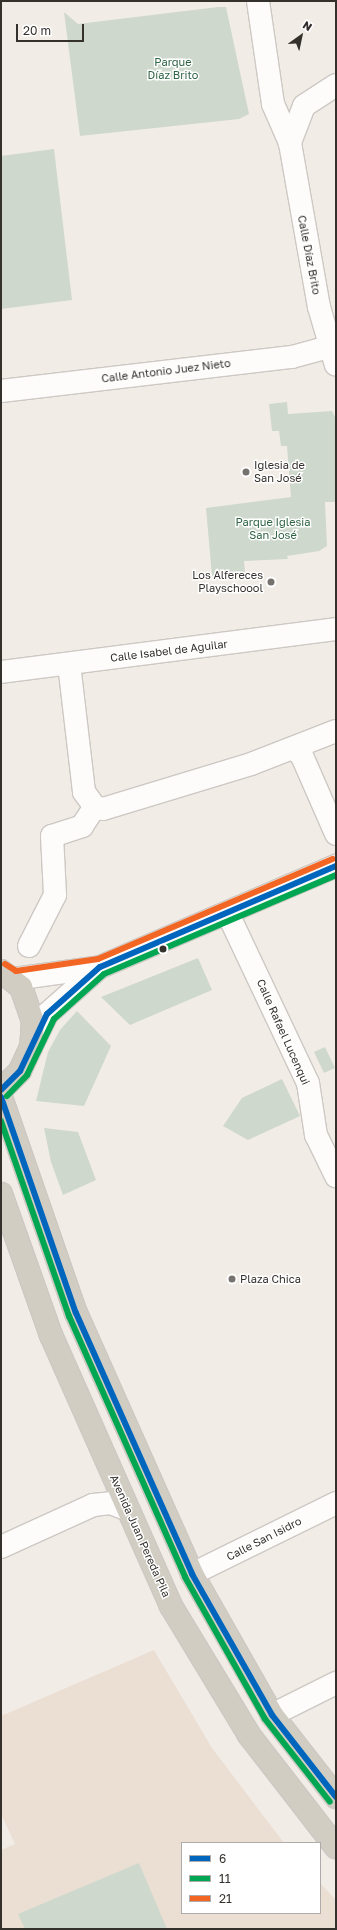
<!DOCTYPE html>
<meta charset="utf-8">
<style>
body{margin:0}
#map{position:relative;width:337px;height:1930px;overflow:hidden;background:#f2ece7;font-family:"Golos Text",sans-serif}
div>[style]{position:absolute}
.built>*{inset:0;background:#ebdfd4}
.green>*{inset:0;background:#ced8cd}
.roads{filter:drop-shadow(1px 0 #cdc8c3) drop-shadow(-1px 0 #cdc8c3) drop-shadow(0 1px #cdc8c3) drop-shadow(0 -1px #cdc8c3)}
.minor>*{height:22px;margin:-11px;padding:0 11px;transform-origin:11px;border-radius:11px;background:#fdfcfb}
.highway>*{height:22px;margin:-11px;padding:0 11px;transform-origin:11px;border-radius:11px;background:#d1cdc2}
.bus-1>*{height:6px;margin:-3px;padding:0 3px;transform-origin:3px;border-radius:3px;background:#0065bd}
.bus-2>*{height:6px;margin:-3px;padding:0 3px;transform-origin:3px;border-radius:3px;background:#00a651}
.bus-3>*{height:6px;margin:-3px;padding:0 3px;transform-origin:3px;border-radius:3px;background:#f26522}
.dots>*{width:11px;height:11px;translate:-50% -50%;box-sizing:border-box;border:2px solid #fff;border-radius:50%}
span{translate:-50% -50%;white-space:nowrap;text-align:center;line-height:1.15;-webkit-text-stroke:3px #fff;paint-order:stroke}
.park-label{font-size:11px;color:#2f6444}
.street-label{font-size:11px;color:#34302c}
.poi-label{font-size:11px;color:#34302c}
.left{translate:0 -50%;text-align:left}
.right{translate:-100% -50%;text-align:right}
.frame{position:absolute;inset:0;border:2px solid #34302c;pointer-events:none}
.legend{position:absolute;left:181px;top:1842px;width:140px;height:72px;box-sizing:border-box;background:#fff;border:1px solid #aeacab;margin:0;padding:5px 7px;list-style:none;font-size:12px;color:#34302c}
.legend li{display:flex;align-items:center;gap:8px;height:20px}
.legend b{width:20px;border:1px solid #aeacab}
.north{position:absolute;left:281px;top:16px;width:40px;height:40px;-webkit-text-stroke:3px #fff;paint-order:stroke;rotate:33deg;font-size:11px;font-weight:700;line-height:16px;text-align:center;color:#34302c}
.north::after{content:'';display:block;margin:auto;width:14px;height:18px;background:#34302c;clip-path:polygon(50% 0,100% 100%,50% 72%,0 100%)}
.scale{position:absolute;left:16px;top:24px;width:68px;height:18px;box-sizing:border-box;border:2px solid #34302c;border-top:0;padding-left:5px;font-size:12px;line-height:14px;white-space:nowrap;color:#34302c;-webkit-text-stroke:3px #fff;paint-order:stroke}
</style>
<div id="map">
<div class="built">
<i style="clip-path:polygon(154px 1650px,212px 1748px,284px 1843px,182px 1843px,182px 1913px,320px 1913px,320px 1883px,336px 1900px,336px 1929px,1px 1929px,1px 1850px,15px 1844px,1px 1814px,1px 1716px)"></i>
</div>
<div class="green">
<i style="clip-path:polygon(218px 7px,226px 7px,249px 114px,239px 119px,80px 136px,64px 12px,78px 24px)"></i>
<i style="clip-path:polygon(54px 149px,72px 300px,1px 309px,1px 156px)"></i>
<i style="clip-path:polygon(287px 402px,288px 414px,332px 411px,336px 419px,336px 502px,325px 502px,327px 546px,319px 551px,287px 556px,288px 559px,244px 561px,245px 573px,212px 576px,206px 508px,291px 497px,287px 446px,281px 446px,279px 431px,272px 431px,269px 404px)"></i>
<i style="clip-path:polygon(198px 958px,212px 990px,130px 1025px,101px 997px)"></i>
<i style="clip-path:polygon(77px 1011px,111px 1046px,84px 1106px,36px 1101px,48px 1052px,60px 1030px)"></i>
<i style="clip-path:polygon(325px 1047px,335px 1068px,324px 1073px,314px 1052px)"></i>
<i style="clip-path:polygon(282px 1079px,300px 1116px,248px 1140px,223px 1126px,242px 1098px)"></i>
<i style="clip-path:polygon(44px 1128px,78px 1132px,96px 1180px,63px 1195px,51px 1162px)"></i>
<i style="clip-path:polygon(139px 1863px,167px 1929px,25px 1929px,18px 1914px)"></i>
</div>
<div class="roads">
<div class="minor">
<i style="left:258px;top:1px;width:104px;rotate:81.7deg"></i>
<i style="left:273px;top:104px;width:43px;rotate:66.4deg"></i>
<i style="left:336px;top:85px;width:38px;rotate:147deg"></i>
<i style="left:304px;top:106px;width:40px;rotate:111deg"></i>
<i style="left:290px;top:143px;width:167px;rotate:80deg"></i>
<i style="left:319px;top:307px;width:60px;rotate:73.7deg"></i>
<i style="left:1px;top:391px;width:293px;rotate:-6.7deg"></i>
<i style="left:292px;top:357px;width:46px;rotate:-15.3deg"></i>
<i style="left:69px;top:664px;width:129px;rotate:83.3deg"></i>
<i style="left:84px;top:792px;width:19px;rotate:54deg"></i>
<i style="left:95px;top:807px;width:8px;rotate:14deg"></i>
<i style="left:103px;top:809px;width:155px;rotate:-16.9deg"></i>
<i style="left:251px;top:764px;width:91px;rotate:-21.2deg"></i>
<i style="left:1px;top:672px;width:338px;rotate:-7.3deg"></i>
<i style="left:294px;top:748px;width:11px;rotate:45deg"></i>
<i style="left:302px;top:756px;width:85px;rotate:66.4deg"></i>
<i style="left:228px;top:914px;width:187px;rotate:64.7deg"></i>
<i style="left:308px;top:1083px;width:53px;rotate:81.3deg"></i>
<i style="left:316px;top:1135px;width:46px;rotate:64deg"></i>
<i style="left:29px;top:946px;width:57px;rotate:-63deg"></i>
<i style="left:55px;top:895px;width:59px;rotate:-92.9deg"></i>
<i style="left:52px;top:836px;width:32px;rotate:-18deg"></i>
<i style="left:82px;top:826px;width:23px;rotate:-56deg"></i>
<i style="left:14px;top:979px;width:87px;rotate:-7.9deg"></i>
<i style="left:100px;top:967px;width:257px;rotate:-23.2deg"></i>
<i style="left:31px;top:1047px;width:37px;rotate:-64deg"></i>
<i style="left:47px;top:1014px;width:71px;rotate:-41.6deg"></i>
<i style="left:1px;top:1547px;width:101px;rotate:-24.5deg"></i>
<i style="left:93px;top:1505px;width:18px;rotate:-6deg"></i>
<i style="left:111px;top:1503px;width:18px;rotate:22deg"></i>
<i style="left:192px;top:1574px;width:161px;rotate:-26.2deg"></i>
<i style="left:272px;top:1715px;width:72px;rotate:-26.6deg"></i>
</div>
<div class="highway">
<i style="left:1px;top:971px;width:26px;rotate:39deg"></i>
<i style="left:21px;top:987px;width:36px;rotate:71deg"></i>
<i style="left:33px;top:1021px;width:26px;rotate:94deg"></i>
<i style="left:31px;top:1047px;width:26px;rotate:115deg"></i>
<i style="left:20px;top:1071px;width:27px;rotate:135deg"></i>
<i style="left:1px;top:1097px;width:229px;rotate:70.9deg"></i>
<i style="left:76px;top:1313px;width:286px;rotate:66deg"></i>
<i style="left:192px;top:1574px;width:162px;rotate:60.4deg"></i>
<i style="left:272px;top:1715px;width:104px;rotate:52deg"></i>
<i style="left:1px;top:1194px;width:150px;rotate:70.5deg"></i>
<i style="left:51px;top:1335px;width:296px;rotate:66.1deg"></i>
<i style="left:171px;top:1606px;width:151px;rotate:58.8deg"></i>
<i style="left:249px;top:1735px;width:142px;rotate:52.2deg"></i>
</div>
</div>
<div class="bus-1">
<i style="left:1px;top:1090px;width:27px;rotate:-45deg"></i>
<i style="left:20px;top:1071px;width:63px;rotate:-64.7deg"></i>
<i style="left:47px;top:1014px;width:71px;rotate:-41.6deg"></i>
<i style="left:100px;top:967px;width:257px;rotate:-23.2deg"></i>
<i style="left:1px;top:1097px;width:229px;rotate:70.9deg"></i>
<i style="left:76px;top:1313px;width:286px;rotate:66deg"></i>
<i style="left:192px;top:1574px;width:162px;rotate:60.4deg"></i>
<i style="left:272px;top:1715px;width:104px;rotate:52deg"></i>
</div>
<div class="bus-2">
<i style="left:7px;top:1096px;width:29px;rotate:-46deg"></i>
<i style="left:27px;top:1075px;width:62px;rotate:-64.3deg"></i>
<i style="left:54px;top:1019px;width:67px;rotate:-42deg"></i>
<i style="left:104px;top:974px;width:252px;rotate:-23.1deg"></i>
<i style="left:1px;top:1121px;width:207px;rotate:70.8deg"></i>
<i style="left:69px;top:1316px;width:286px;rotate:66deg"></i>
<i style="left:185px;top:1577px;width:163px;rotate:60.6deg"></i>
<i style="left:265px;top:1719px;width:105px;rotate:51.9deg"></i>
</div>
<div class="bus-3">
<i style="left:5px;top:964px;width:13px;rotate:32deg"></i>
<i style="left:16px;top:971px;width:83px;rotate:-8.3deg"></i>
<i style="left:98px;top:959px;width:255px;rotate:-23.1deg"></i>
</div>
<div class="dots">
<i style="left:246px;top:472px;background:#76726d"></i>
<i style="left:271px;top:582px;background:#76726d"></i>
<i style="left:163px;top:949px;background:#34302c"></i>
<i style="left:232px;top:1279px;background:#76726d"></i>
</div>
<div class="park-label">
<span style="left:173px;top:69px">Parque<br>Díaz Brito</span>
<span style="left:273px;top:529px">Parque Iglesia<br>San José</span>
</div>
<div class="street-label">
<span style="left:309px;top:255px;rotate:79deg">Calle Díaz Brito</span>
<span style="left:166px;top:371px;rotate:-7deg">Calle Antonio Juez Nieto</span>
<span style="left:169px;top:651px;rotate:-7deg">Calle Isabel de Aguilar</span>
<span style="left:283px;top:1032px;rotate:66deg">Calle Rafael Lucenqui</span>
<span style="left:140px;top:1536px;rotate:66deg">Avenida Juan Pereda Pila</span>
<span style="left:264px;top:1539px;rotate:-27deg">Calle San Isidro</span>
</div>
<div class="poi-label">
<span class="left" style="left:254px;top:472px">Iglesia de<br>San José</span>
<span class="right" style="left:263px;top:582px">Los Alfereces<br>Playschoool</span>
<span class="left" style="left:240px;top:1279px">Plaza Chica</span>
</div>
<div class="frame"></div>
<ul class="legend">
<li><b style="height:5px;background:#0065bd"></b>6</li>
<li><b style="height:5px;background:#00a651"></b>11</li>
<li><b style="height:5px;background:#f26522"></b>21</li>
</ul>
<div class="north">N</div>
<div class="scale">20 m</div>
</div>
